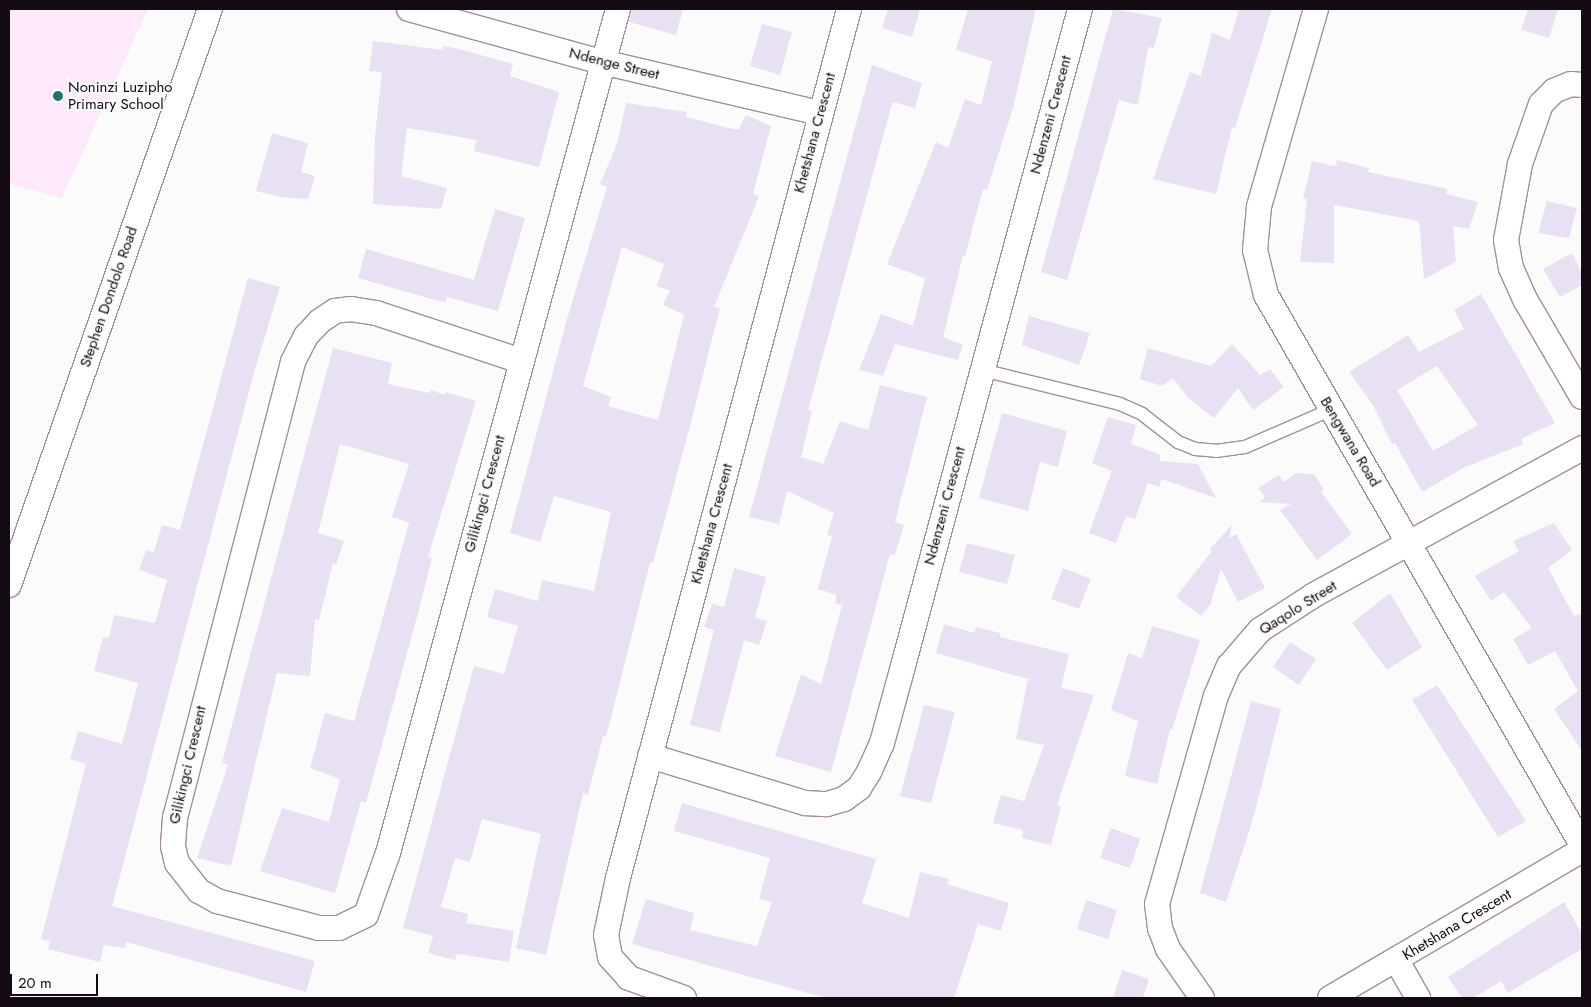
<!DOCTYPE html>
<style>
body{margin:0}
#map{position:relative;width:1591px;height:1007px;overflow:hidden;background:#fbfbfb;font-family:Jost,sans-serif}
div>[style]{position:absolute}
.built>*{inset:0;background:#fee9fa}
.building>*{inset:0;background:#e8e1f3}
.roads{filter:drop-shadow(1px 0 #a68ca1) drop-shadow(-1px 0 #a68ca1) drop-shadow(0 1px #a68ca1) drop-shadow(0 -1px #a68ca1)}
.lane>*{height:12px;margin:-6px;padding:0 6px;transform-origin:6px;border-radius:6px;background:#fff}
.street>*{height:24px;margin:-12px;padding:0 12px;transform-origin:12px;border-radius:12px;background:#fff}
.dots>*{width:14px;height:14px;translate:-50% -50%;box-sizing:border-box;border:2px solid #fbfbfb;border-radius:50%}
span{translate:-50% -50%;white-space:nowrap;text-align:center;line-height:1.15;-webkit-text-stroke:4px #fbfbfb;paint-order:stroke}
.street-label{font-size:15px;color:#140b12}
.poi-label{font-size:15px;color:#140b12}
.left{translate:0 -50%;text-align:left}
.frame{position:absolute;inset:0;border:10px solid #140b12;pointer-events:none}
.scale{position:absolute;left:10px;top:974px;width:88px;height:22px;box-sizing:border-box;border:2px solid #140b12;border-top:0;padding-left:6px;font-size:15px;line-height:18px;white-space:nowrap;color:#140b12;-webkit-text-stroke:4px #fbfbfb;paint-order:stroke}
</style>
<div id="map">
<div class="built">
<i style="clip-path:polygon(9px 9px,148px 9px,62px 198px,9px 184px)"></i>
</div>
<div class="building">
<i style="clip-path:polygon(631px 9px,683px 9px,676px 35px,629px 22px)"></i>
<i style="clip-path:polygon(888px 9px,920px 9px,912px 37px,882px 28px)"></i>
<i style="clip-path:polygon(968px 9px,1036px 9px,1013px 108px,987px 190px,983px 189px,965px 256px,963px 255px,943px 337px,963px 345px,958px 360px,895px 344px,883px 376px,859px 370px,881px 314px,913px 326px,925px 278px,887px 264px,936px 142px,948px 148px,965px 99px,981px 105px,992px 61px,956px 50px)"></i>
<i style="clip-path:polygon(1113px 9px,1162px 18px,1154px 48px,1148px 47px,1138px 105px,1119px 100px,1067px 280px,1041px 272px)"></i>
<i style="clip-path:polygon(1239px 9px,1272px 9px,1235px 128px,1232px 127px,1216px 194px,1153px 179px,1190px 72px,1201px 76px,1212px 33px,1230px 40px)"></i>
<i style="clip-path:polygon(1528px 9px,1558px 9px,1549px 38px,1521px 30px)"></i>
<i style="clip-path:polygon(762px 24px,792px 32px,780px 75px,750px 66px)"></i>
<i style="clip-path:polygon(373px 41px,443px 50px,443px 46px,459px 49px,513px 64px,510px 76px,559px 92px,539px 167px,474px 151px,477px 140px,407px 128px,401px 176px,447px 188px,441px 209px,373px 204px,375px 136px,382px 72px,369px 71px)"></i>
<i style="clip-path:polygon(872px 65px,922px 83px,915px 108px,893px 102px,892px 104px,808px 410px,812px 411px,801px 457px,823px 464px,840px 421px,868px 430px,880px 385px,927px 397px,895px 522px,904px 525px,895px 555px,890px 554px,831px 772px,775px 756px,801px 674px,821px 684px,842px 605px,835px 603px,837px 595px,818px 589px,832px 536px,827px 535px,834px 513px,787px 491px,779px 524px,749px 517px)"></i>
<i style="clip-path:polygon(evenodd,626px 103px,687px 112px,686px 117px,733px 129px,739px 129px,746px 115px,771px 126px,753px 194px,759px 196px,714px 307px,720px 308px,691px 422px,653px 563px,650px 563px,606px 737px,603px 736px,588px 795px,583px 793px,546px 955px,516px 948px,541px 834px,482px 819px,470px 862px,455px 858px,441px 907px,468px 914px,466px 923px,514px 931px,509px 962px,457px 954px,455px 960px,428px 953px,433px 936px,403px 928px,474px 666px,504px 674px,518px 626px,487px 617px,495px 589px,538px 601px,542px 580px,594px 591px,611px 512px,554px 496px,540px 542px,510px 533px,567px 319px,607px 187px,600px 184px,617px 144px,626px 103px,622px 247px,664px 264px,657px 286px,670px 291px,663px 305px,684px 315px,658px 420px,608px 406px,611px 397px,583px 386px,622px 247px)"></i>
<i style="clip-path:polygon(272px 133px,308px 143px,301px 172px,315px 176px,308px 199px,281px 197px,256px 191px)"></i>
<i style="clip-path:polygon(1337px 160px,1369px 168px,1368px 172px,1448px 189px,1446px 194px,1478px 202px,1469px 229px,1453px 226px,1456px 262px,1424px 279px,1419px 221px,1334px 205px,1334px 263px,1300px 262px,1307px 199px,1303px 198px,1312px 161px,1335px 166px)"></i>
<i style="clip-path:polygon(1547px 201px,1577px 208px,1569px 238px,1538px 233px)"></i>
<i style="clip-path:polygon(495px 209px,525px 218px,498px 311px,447px 297px,446px 302px,435px 300px,358px 278px,366px 249px,474px 280px)"></i>
<i style="clip-path:polygon(1572px 253px,1582px 273px,1582px 285px,1560px 297px,1543px 269px)"></i>
<i style="clip-path:polygon(248px 278px,280px 287px,255px 369px,112px 906px,315px 961px,306px 992px,126px 942px,125px 948px,104px 945px,100px 962px,48px 949px,50px 941px,41px 939px,86px 764px,70px 759px,78px 731px,122px 744px,138px 683px,94px 671px,103px 637px,109px 638px,114px 615px,155px 623px,167px 580px,139px 570px,146px 550px,154px 552px,162px 525px,180px 530px)"></i>
<i style="clip-path:polygon(evenodd,1481px 294px,1555px 423px,1521px 439px,1524px 444px,1465px 467px,1422px 492px,1395px 443px,1392px 444px,1373px 405px,1349px 372px,1408px 335px,1419px 352px,1464px 329px,1454px 310px,1481px 294px,1437px 366px,1478px 425px,1433px 451px,1397px 390px,1437px 366px)"></i>
<i style="clip-path:polygon(1029px 316px,1090px 333px,1079px 365px,1022px 345px)"></i>
<i style="clip-path:polygon(1232px 344px,1260px 375px,1270px 369px,1284px 387px,1253px 410px,1238px 388px,1214px 418px,1188px 398px,1173px 378px,1162px 386px,1140px 379px,1148px 348px,1211px 366px)"></i>
<i style="clip-path:polygon(333px 348px,392px 363px,388px 384px,430px 393px,431px 390px,445px 395px,446px 392px,476px 401px,428px 557px,432px 558px,418px 613px,366px 803px,361px 801px,335px 893px,260px 871px,282px 808px,329px 822px,340px 779px,310px 768px,325px 713px,354px 721px,409px 523px,392px 517px,409px 464px,340px 444px,318px 533px,344px 541px,336px 565px,333px 563px,319px 620px,315px 619px,310px 676px,277px 673px,231px 866px,197px 858px,228px 765px,222px 763px,242px 686px)"></i>
<i style="clip-path:polygon(1002px 413px,1067px 431px,1058px 467px,1040px 462px,1028px 511px,979px 498px)"></i>
<i style="clip-path:polygon(1108px 417px,1136px 425px,1131px 444px,1161px 455px,1159px 461px,1198px 464px,1216px 498px,1162px 479px,1159px 487px,1148px 483px,1135px 519px,1126px 516px,1116px 543px,1089px 533px,1112px 471px,1092px 463px)"></i>
<i style="clip-path:polygon(1296px 473px,1314px 474px,1324px 490px,1321px 492px,1352px 534px,1317px 560px,1280px 510px,1291px 504px,1259px 502px,1265px 497px,1258px 488px,1279px 475px,1284px 482px)"></i>
<i style="clip-path:polygon(1554px 523px,1572px 550px,1548px 568px,1574px 616px,1582px 613px,1582px 751px,1554px 709px,1578px 691px,1555px 651px,1528px 665px,1513px 639px,1532px 628px,1504px 592px,1491px 601px,1475px 576px,1519px 551px,1513px 541px)"></i>
<i style="clip-path:polygon(1232px 525px,1229px 538px,1236px 534px,1265px 588px,1238px 602px,1221px 569px,1210px 605px,1201px 616px,1176px 597px,1211px 552px,1210px 549px)"></i>
<i style="clip-path:polygon(967px 543px,1015px 555px,1007px 584px,959px 572px)"></i>
<i style="clip-path:polygon(734px 568px,766px 577px,755px 618px,767px 621px,759px 645px,744px 640px,720px 732px,690px 725px,714px 630px,704px 627px,712px 604px,724px 607px)"></i>
<i style="clip-path:polygon(1063px 568px,1091px 579px,1079px 609px,1051px 599px)"></i>
<i style="clip-path:polygon(1390px 593px,1422px 647px,1387px 670px,1352px 623px)"></i>
<i style="clip-path:polygon(944px 624px,974px 633px,976px 627px,1000px 633px,1000px 637px,1069px 654px,1061px 688px,1094px 695px,1057px 805px,1061px 806px,1051px 845px,1022px 838px,1023px 830px,993px 823px,1001px 795px,1024px 801px,1044px 745px,1016px 739px,1028px 679px,936px 653px)"></i>
<i style="clip-path:polygon(1152px 626px,1200px 640px,1172px 730px,1170px 729px,1157px 784px,1125px 776px,1138px 721px,1111px 710px,1128px 653px,1142px 658px)"></i>
<i style="clip-path:polygon(1290px 642px,1316px 659px,1299px 685px,1273px 667px)"></i>
<i style="clip-path:polygon(1437px 685px,1526px 821px,1498px 837px,1412px 700px)"></i>
<i style="clip-path:polygon(1251px 701px,1281px 709px,1253px 819px,1226px 902px,1200px 893px)"></i>
<i style="clip-path:polygon(924px 705px,955px 712px,931px 803px,900px 796px)"></i>
<i style="clip-path:polygon(682px 803px,876px 859px,862px 903px,909px 918px,920px 872px,949px 879px,947px 884px,1009px 903px,1001px 931px,978px 924px,954px 998px,826px 998px,632px 944px,646px 899px,694px 913px,690px 930px,757px 946px,772px 902px,759px 899px,770px 858px,674px 831px)"></i>
<i style="clip-path:polygon(1111px 828px,1140px 839px,1130px 868px,1100px 858px)"></i>
<i style="clip-path:polygon(1086px 900px,1117px 910px,1108px 939px,1077px 929px)"></i>
<i style="clip-path:polygon(1564px 902px,1582px 934px,1582px 949px,1508px 993px,1501px 981px,1473px 998px,1462px 998px,1448px 977px)"></i>
<i style="clip-path:polygon(1122px 970px,1149px 979px,1143px 998px,1113px 998px)"></i>
</div>
<div class="roads">
<div class="lane">
<i style="left:982px;top:370px;width:142px;rotate:13.8deg"></i>
<i style="left:1120px;top:404px;width:24px;rotate:24deg"></i>
<i style="left:1142px;top:414px;width:46px;rotate:37.9deg"></i>
<i style="left:1178px;top:442px;width:18px;rotate:22deg"></i>
<i style="left:1195px;top:449px;width:21px;rotate:5deg"></i>
<i style="left:1216px;top:451px;width:29px;rotate:-8deg"></i>
<i style="left:1245px;top:447px;width:93px;rotate:-23.5deg"></i>
</div>
<div class="street">
<i style="left:409px;top:9px;width:200px;rotate:15.4deg"></i>
<i style="left:602px;top:62px;width:224px;rotate:13.2deg"></i>
<i style="left:1316px;top:9px;width:206px;rotate:106.1deg"></i>
<i style="left:1259px;top:207px;width:43px;rotate:95.3deg"></i>
<i style="left:1255px;top:250px;width:46px;rotate:76.3deg"></i>
<i style="left:1266px;top:295px;width:634px;rotate:60.12deg"></i>
<i style="left:1582px;top:85px;width:11px;rotate:-175deg"></i>
<i style="left:1571px;top:84px;width:18px;rotate:158deg"></i>
<i style="left:1554px;top:91px;width:18px;rotate:135deg"></i>
<i style="left:1541px;top:104px;width:64px;rotate:109.3deg"></i>
<i style="left:1520px;top:164px;width:77px;rotate:100.4deg"></i>
<i style="left:1506px;top:240px;width:28px;rotate:80deg"></i>
<i style="left:1511px;top:268px;width:36px;rotate:66deg"></i>
<i style="left:1526px;top:301px;width:111px;rotate:59.7deg"></i>
<i style="left:521px;top:361px;width:153px;rotate:-161.7deg"></i>
<i style="left:376px;top:313px;width:25px;rotate:-171deg"></i>
<i style="left:351px;top:309px;width:16px;rotate:173deg"></i>
<i style="left:335px;top:311px;width:18px;rotate:146deg"></i>
<i style="left:320px;top:321px;width:21px;rotate:133deg"></i>
<i style="left:306px;top:336px;width:29px;rotate:117deg"></i>
<i style="left:293px;top:362px;width:470px;rotate:104.5deg"></i>
<i style="left:175px;top:817px;width:29px;rotate:94deg"></i>
<i style="left:173px;top:846px;width:17px;rotate:77deg"></i>
<i style="left:177px;top:863px;width:36px;rotate:52deg"></i>
<i style="left:199px;top:891px;width:21px;rotate:29deg"></i>
<i style="left:217px;top:901px;width:106px;rotate:14.8deg"></i>
<i style="left:319px;top:928px;width:20px"></i>
<i style="left:339px;top:928px;width:30px;rotate:-26deg"></i>
<i style="left:366px;top:915px;width:66px;rotate:-70.5deg"></i>
<i style="left:388px;top:853px;width:875px;rotate:-74.76deg"></i>
<i style="left:9px;top:585px;width:610px;rotate:-70.76deg"></i>
<i style="left:650px;top:756px;width:162px;rotate:16.9deg"></i>
<i style="left:805px;top:803px;width:22px;rotate:3deg"></i>
<i style="left:827px;top:804px;width:18px;rotate:-16deg"></i>
<i style="left:844px;top:799px;width:19px;rotate:-36deg"></i>
<i style="left:859px;top:788px;width:19px;rotate:-58deg"></i>
<i style="left:869px;top:772px;width:32px;rotate:-66deg"></i>
<i style="left:882px;top:743px;width:80px;rotate:-74.7deg"></i>
<i style="left:903px;top:666px;width:680px;rotate:-74.92deg"></i>
<i style="left:1397px;top:961px;width:43px;rotate:60.4deg"></i>
<i style="left:684px;top:998px;width:59px;rotate:-160deg"></i>
<i style="left:629px;top:978px;width:28px;rotate:-132deg"></i>
<i style="left:610px;top:957px;width:22px;rotate:-100deg"></i>
<i style="left:606px;top:935px;width:58px;rotate:-78.1deg"></i>
<i style="left:618px;top:878px;width:899px;rotate:-75.11deg"></i>
<i style="left:1202px;top:998px;width:60px;rotate:-124.8deg"></i>
<i style="left:1168px;top:949px;width:22px;rotate:-111deg"></i>
<i style="left:1160px;top:928px;width:24px;rotate:-97deg"></i>
<i style="left:1157px;top:904px;width:216px;rotate:-74.2deg"></i>
<i style="left:1216px;top:696px;width:33px;rotate:-67deg"></i>
<i style="left:1229px;top:666px;width:48px;rotate:-49.3deg"></i>
<i style="left:1260px;top:630px;width:64px;rotate:-32.9deg"></i>
<i style="left:1314px;top:595px;width:306px;rotate:-28.7deg"></i>
<i style="left:1330px;top:998px;width:292px;rotate:-30.4deg"></i>
</div>
</div>
<div class="dots">
<i style="left:58px;top:96px;background:#25706c"></i>
</div>
<div class="street-label">
<span style="left:614px;top:64px;rotate:14deg">Ndenge Street</span>
<span style="left:1051px;top:115px;rotate:-75deg">Ndenzeni Crescent</span>
<span style="left:815px;top:133px;rotate:-75deg">Khetshana Crescent</span>
<span style="left:109px;top:297px;rotate:-71deg">Stephen Dondolo Road</span>
<span style="left:1350px;top:442px;rotate:59deg">Bengwana Road</span>
<span style="left:485px;top:494px;rotate:-75deg">Gilikingci Crescent</span>
<span style="left:945px;top:506px;rotate:-75deg">Ndenzeni Crescent</span>
<span style="left:712px;top:524px;rotate:-75deg">Khetshana Crescent</span>
<span style="left:1298px;top:608px;rotate:-32deg">Qaqolo Street</span>
<span style="left:188px;top:765px;rotate:-77deg">Gilikingci Crescent</span>
<span style="left:1457px;top:925px;rotate:-31deg">Khetshana Crescent</span>
</div>
<div class="poi-label">
<span class="left" style="left:68px;top:96px">Noninzi Luzipho<br>Primary School</span>
</div>
<div class="frame"></div>
<div class="scale">20 m</div>
</div>
